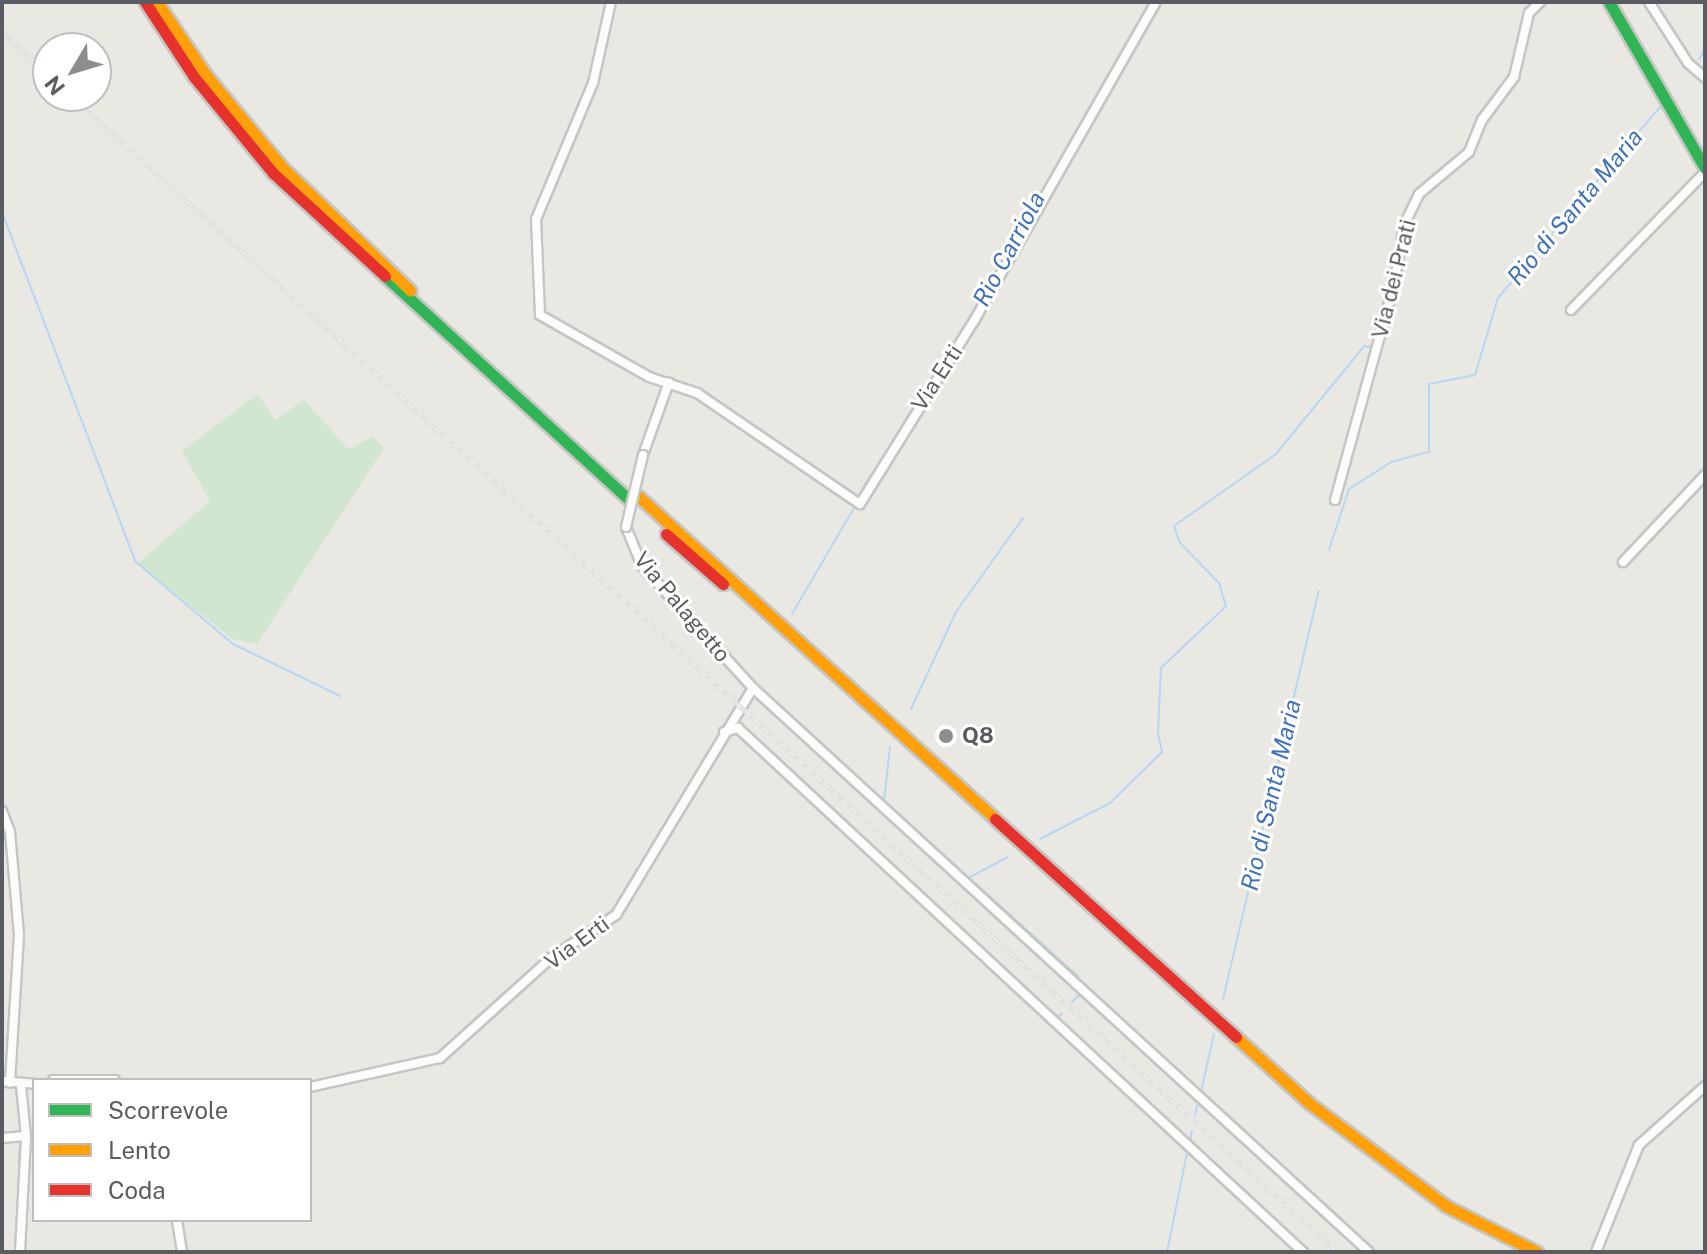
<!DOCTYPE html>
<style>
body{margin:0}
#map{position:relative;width:1707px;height:1254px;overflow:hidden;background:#e9e8e3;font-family:"Public Sans",sans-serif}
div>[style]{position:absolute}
.green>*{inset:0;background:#d1e6cf}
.stream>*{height:2px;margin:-1px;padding:0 1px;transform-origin:1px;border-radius:1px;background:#b5d6f5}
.roads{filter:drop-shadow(2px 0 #c5c5c4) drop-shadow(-2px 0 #c5c5c4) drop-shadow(0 2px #c5c5c4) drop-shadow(0 -2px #c5c5c4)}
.street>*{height:8px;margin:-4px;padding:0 4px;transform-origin:4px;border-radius:4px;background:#fcfcfb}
.fast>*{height:11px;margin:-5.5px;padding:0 5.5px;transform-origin:5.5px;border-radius:5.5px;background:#30b455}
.slow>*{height:11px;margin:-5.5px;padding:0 5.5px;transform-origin:5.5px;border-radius:5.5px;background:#ff9f0a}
.jam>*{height:11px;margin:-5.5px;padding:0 5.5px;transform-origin:5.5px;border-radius:5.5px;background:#e5322d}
.rail>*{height:5px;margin-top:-2.5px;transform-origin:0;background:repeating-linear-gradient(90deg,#fff 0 6px,#e1e2e1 0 12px);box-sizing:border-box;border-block:2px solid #e1e2e1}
.bridges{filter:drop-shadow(2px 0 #c5c5c4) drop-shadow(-2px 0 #c5c5c4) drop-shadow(0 2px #c5c5c4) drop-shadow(0 -2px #c5c5c4)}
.street-bridge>*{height:8px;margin:-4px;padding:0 4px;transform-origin:4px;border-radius:4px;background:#fcfcfb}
.dots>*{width:22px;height:22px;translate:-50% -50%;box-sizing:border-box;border:4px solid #fff;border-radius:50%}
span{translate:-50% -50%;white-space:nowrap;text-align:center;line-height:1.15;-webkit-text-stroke:6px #fff;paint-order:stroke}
.street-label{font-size:22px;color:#595c61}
.poi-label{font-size:22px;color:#595c61;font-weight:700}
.left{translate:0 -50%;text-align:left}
.water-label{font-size:24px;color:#4073b7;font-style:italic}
.frame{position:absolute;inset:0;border:4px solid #595c61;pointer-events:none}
.legend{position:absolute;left:32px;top:1078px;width:280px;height:144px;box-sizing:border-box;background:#fff;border:2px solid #bdbec0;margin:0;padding:10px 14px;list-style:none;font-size:24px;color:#595c61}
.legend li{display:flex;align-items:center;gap:16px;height:40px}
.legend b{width:40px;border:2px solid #bdbec0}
.north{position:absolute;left:32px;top:32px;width:80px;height:80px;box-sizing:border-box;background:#fff;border:2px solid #bdbec0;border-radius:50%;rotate:232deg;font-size:22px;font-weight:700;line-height:32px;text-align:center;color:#595c61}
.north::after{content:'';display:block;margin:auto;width:28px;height:36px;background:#8b8d8e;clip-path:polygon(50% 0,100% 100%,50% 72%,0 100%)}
</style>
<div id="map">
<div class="green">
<i style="clip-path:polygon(258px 394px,275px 420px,304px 400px,348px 449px,373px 437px,384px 448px,257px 644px,233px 639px,137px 564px,210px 501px,182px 451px)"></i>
</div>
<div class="stream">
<i style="left:1699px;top:59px;width:12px;rotate:-59deg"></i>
<i style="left:1099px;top:94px;width:93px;rotate:-60.4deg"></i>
<i style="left:2px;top:212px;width:375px;rotate:69.1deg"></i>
<i style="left:136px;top:562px;width:127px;rotate:40.2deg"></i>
<i style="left:233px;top:644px;width:119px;rotate:25.9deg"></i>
<i style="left:1008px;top:254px;width:169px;rotate:-60.3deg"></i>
<i style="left:883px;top:459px;width:150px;rotate:-58.1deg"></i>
<i style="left:1329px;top:550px;width:64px;rotate:-71.8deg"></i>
<i style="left:1349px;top:489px;width:50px;rotate:-32.7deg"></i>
<i style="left:1391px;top:462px;width:39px;rotate:-15deg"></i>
<i style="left:1429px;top:452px;width:68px;rotate:-90deg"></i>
<i style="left:1429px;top:384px;width:47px;rotate:-11.1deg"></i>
<i style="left:1475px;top:375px;width:80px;rotate:-73.4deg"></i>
<i style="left:1498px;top:298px;width:250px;rotate:-49.7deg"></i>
<i style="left:792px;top:614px;width:123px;rotate:-59.7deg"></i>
<i style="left:911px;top:709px;width:107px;rotate:-65.1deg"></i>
<i style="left:956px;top:612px;width:115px;rotate:-54.5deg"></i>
<i style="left:890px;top:747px;width:54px;rotate:96.3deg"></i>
<i style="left:884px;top:801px;width:261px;rotate:42.1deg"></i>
<i style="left:1078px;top:976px;width:6px;rotate:121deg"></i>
<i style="left:1040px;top:839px;width:79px;rotate:-27.2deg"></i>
<i style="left:1110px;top:803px;width:73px;rotate:-44.4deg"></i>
<i style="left:1162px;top:752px;width:19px;rotate:-102deg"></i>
<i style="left:1158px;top:733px;width:65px;rotate:-87.4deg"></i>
<i style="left:1161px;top:668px;width:90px;rotate:-43.6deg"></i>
<i style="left:1226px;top:606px;width:24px;rotate:-107deg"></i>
<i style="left:1219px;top:583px;width:56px;rotate:-134.3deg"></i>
<i style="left:1180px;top:543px;width:18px;rotate:-109deg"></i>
<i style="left:1174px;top:526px;width:125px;rotate:-35.2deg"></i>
<i style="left:1276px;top:454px;width:139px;rotate:-50.8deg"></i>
<i style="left:1364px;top:346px;width:8px;rotate:7deg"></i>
<i style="left:970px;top:877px;width:43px;rotate:-27.8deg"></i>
<i style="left:1223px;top:999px;width:419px;rotate:-76.8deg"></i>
<i style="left:1072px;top:1002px;width:11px;rotate:-45deg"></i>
<i style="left:1080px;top:994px;width:11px;rotate:-131deg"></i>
<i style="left:1047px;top:1009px;width:13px;rotate:42deg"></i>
<i style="left:1057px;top:1018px;width:6px;rotate:-45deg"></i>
<i style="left:1201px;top:1092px;width:59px;rotate:-77.4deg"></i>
<i style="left:1195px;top:1115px;width:13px;rotate:-77deg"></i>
<i style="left:1190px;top:1142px;width:11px;rotate:-80deg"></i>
<i style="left:19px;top:1151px;width:48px;rotate:90deg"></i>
<i style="left:15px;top:1252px;width:43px;rotate:-86deg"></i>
<i style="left:1167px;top:1252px;width:106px;rotate:-78.6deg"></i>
</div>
<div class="roads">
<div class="street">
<i style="left:611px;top:2px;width:83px;rotate:102.5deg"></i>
<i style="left:593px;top:83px;width:147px;rotate:112.7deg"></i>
<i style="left:536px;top:219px;width:96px;rotate:87.6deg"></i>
<i style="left:540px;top:315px;width:125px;rotate:29.6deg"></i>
<i style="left:649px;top:377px;width:51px;rotate:18.4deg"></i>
<i style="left:697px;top:393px;width:197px;rotate:34.3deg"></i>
<i style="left:860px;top:504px;width:216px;rotate:-58.1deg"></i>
<i style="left:974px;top:321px;width:367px;rotate:-60.3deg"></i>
<i style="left:1649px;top:2px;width:72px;rotate:57.4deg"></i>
<i style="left:1688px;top:63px;width:23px;rotate:41deg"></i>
<i style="left:1571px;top:310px;width:192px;rotate:-45.8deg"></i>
<i style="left:643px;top:455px;width:77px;rotate:-70.4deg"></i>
<i style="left:1335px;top:500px;width:228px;rotate:-74.7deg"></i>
<i style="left:1395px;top:280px;width:56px;rotate:-80.7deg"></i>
<i style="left:1404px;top:225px;width:34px;rotate:-64deg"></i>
<i style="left:1419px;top:194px;width:65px;rotate:-40deg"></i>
<i style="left:1469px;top:152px;width:35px;rotate:-68deg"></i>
<i style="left:1482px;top:120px;width:54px;rotate:-53.3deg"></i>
<i style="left:1514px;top:77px;width:66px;rotate:-76.8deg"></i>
<i style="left:1529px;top:13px;width:16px;rotate:-45deg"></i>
<i style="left:626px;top:527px;width:42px;rotate:67.7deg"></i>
<i style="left:642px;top:566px;width:165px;rotate:47.7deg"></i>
<i style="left:753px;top:688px;width:835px;rotate:42.48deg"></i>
<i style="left:1623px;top:562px;width:120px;rotate:-46.7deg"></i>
<i style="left:724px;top:732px;width:15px;rotate:-16deg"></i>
<i style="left:738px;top:728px;width:771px;rotate:42.84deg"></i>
<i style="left:2px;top:811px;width:22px;rotate:69deg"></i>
<i style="left:10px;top:832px;width:103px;rotate:85deg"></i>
<i style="left:19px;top:935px;width:148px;rotate:93.5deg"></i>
<i style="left:53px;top:1080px;width:62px"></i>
<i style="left:2px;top:1081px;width:32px;rotate:5deg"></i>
<i style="left:310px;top:1087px;width:133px;rotate:-12.6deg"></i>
<i style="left:440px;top:1058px;width:149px;rotate:-42deg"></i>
<i style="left:551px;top:958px;width:78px;rotate:-33.5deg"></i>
<i style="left:616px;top:915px;width:265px;rotate:-58.9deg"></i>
<i style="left:2px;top:1138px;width:24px;rotate:-5deg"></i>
<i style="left:177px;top:1220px;width:32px;rotate:81deg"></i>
<i style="left:20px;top:1252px;width:116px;rotate:-87deg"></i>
<i style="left:26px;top:1136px;width:50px;rotate:-95.7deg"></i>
<i style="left:1596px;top:1252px;width:115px;rotate:-68.1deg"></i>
<i style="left:1639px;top:1145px;width:89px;rotate:-41.8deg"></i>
</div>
<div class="fast">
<i style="left:1609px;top:2px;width:192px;rotate:60deg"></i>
<i style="left:385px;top:276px;width:330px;rotate:42.5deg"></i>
</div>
<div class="slow">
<i style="left:157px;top:2px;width:88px;rotate:56.1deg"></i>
<i style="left:206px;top:75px;width:119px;rotate:50.4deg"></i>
<i style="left:282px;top:167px;width:178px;rotate:43.9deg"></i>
<i style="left:638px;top:496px;width:481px;rotate:42.1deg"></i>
<i style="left:1236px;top:1037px;width:98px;rotate:42.1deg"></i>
<i style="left:1309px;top:1103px;width:171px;rotate:36.9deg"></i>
<i style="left:1446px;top:1206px;width:102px;rotate:26.8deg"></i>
</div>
<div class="jam">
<i style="left:145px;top:2px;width:90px;rotate:56.8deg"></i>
<i style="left:194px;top:77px;width:124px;rotate:50.5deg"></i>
<i style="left:273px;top:173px;width:152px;rotate:42.6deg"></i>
<i style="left:666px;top:534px;width:76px;rotate:41.3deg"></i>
<i style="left:995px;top:819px;width:325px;rotate:42.1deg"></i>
</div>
</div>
<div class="rail">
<i style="left:2px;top:32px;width:62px;rotate:42.4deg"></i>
<i style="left:72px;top:96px;width:1714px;rotate:42.4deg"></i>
</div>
<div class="bridges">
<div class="street-bridge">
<i style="left:626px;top:527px;width:74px;rotate:-76.7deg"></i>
</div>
</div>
<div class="dots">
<i style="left:946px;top:736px;background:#8b8d8e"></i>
</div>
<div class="street-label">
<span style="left:1394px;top:279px;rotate:-76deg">Via dei Prati</span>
<span style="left:937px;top:378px;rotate:-57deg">Via Erti</span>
<span style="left:682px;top:607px;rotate:50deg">Via Palagetto</span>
<span style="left:577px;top:943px;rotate:-36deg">Via Erti</span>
</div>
<div class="poi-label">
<span class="left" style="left:962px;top:736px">Q8</span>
</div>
<div class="water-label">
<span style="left:1575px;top:207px;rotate:-50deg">Rio di Santa Maria</span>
<span style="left:1009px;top:249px;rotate:-62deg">Rio Carriola</span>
<span style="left:1271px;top:795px;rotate:-77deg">Rio di Santa Maria</span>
</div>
<div class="frame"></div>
<ul class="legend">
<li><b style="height:10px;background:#30b455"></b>Scorrevole</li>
<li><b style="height:10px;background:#ff9f0a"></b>Lento</li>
<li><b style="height:10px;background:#e5322d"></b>Coda</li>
</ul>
<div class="north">N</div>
</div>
